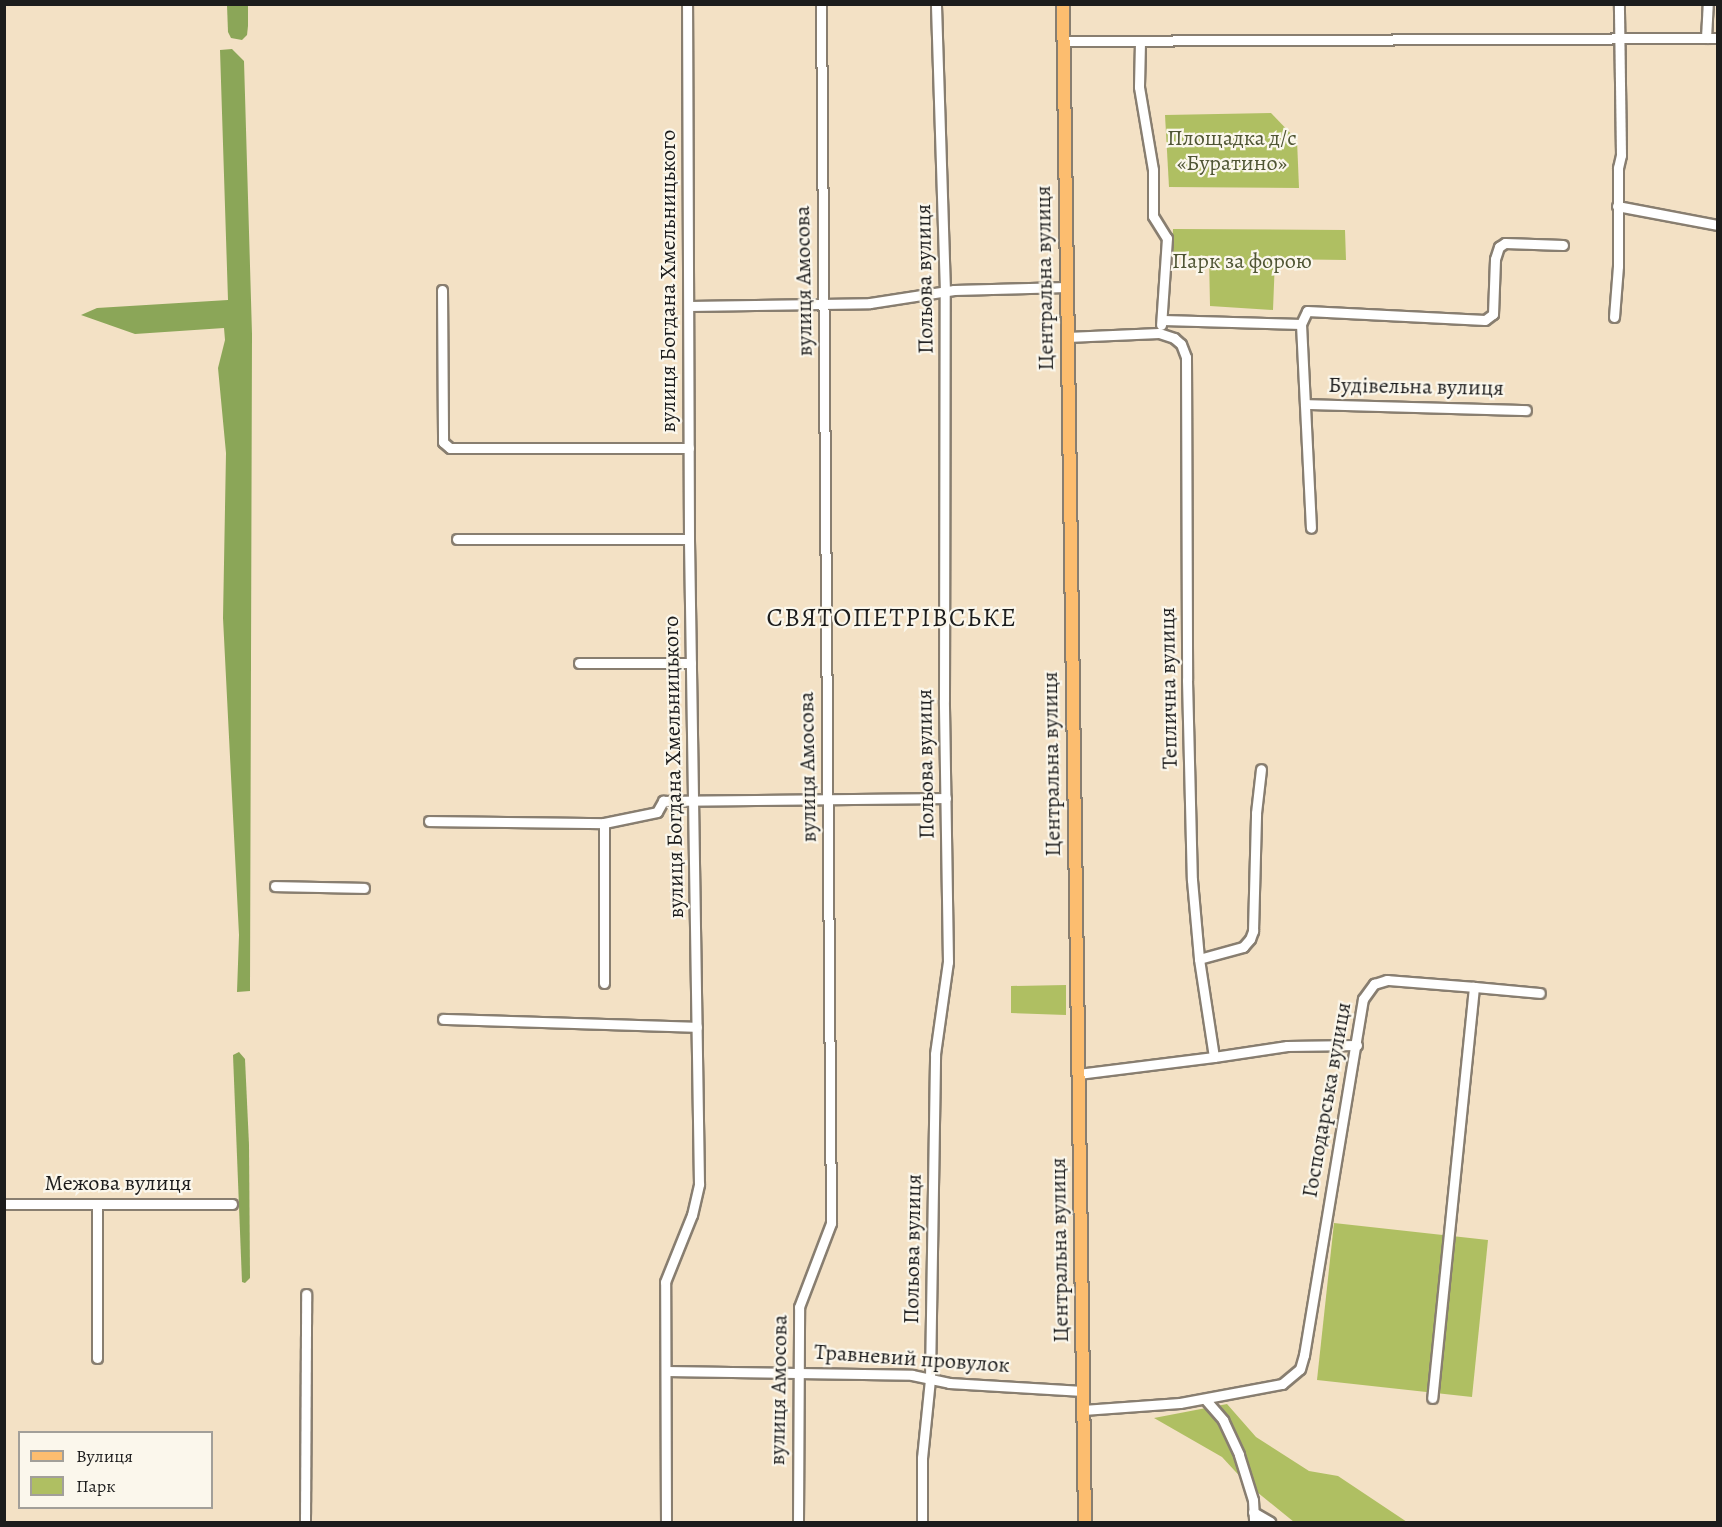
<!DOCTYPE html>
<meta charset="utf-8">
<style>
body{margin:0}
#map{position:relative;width:1722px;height:1527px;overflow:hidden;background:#f3e1c5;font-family:Alegreya,serif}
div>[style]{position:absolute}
.green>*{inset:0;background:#afbf62}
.forest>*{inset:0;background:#8ba658}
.roads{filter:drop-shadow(2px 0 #887e70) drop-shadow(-2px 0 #887e70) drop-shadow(0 2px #887e70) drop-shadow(0 -2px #887e70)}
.minor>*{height:9px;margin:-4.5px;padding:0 4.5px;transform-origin:4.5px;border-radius:4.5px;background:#fff}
.major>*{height:12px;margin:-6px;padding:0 6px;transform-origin:6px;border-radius:6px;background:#fcbd6f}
span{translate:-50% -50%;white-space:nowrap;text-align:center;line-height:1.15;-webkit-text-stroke:4.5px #fbf7ec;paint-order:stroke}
.park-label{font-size:22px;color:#4f5534}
.street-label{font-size:22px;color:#1c1c1c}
.quarter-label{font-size:26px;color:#1c1c1c;letter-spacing:1.5px}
.frame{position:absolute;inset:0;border:6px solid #1c1c1c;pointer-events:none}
.legend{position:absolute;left:18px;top:1431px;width:195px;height:78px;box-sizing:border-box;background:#fbf7ec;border:2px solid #a29f99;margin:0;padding:8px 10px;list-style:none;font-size:18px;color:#1c1c1c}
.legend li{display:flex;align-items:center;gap:12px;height:30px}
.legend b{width:30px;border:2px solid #a29f99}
</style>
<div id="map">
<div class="green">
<i style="clip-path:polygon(1271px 113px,1297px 140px,1299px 188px,1169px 187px,1165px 115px)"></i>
<i style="clip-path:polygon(1173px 229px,1345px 230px,1346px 260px,1275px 259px,1273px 310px,1210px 306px,1209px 256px,1172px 256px)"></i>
<i style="clip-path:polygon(1066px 985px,1066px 1015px,1011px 1013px,1011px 986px)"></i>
<i style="clip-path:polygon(1334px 1223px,1488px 1240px,1472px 1397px,1317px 1380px)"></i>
<i style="clip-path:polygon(1227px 1404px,1256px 1437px,1309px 1471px,1338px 1476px,1407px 1522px,1294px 1522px,1246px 1483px,1222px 1457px,1154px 1418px)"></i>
</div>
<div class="forest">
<i style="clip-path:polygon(227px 5px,248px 5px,248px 26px,247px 35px,242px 40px,231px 38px,228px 32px)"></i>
<i style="clip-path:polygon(232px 49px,244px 61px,252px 334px,250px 991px,237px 992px,239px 935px,223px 618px,226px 453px,218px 368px,225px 340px,224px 328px,135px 334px,81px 315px,97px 308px,228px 300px,220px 50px)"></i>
<i style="clip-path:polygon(239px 1052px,245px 1059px,249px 1145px,250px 1278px,245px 1283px,242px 1282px,233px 1055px)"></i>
</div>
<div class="roads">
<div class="minor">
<i style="left:1706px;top:38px;width:34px;rotate:-87deg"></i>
<i style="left:1064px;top:41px;width:654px;rotate:-0.26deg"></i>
<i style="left:1140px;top:42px;width:45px;rotate:91.3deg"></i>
<i style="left:1139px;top:87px;width:84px;rotate:80.4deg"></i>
<i style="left:1153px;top:170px;width:46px;rotate:90deg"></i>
<i style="left:1153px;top:216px;width:26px;rotate:58deg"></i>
<i style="left:1167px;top:238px;width:87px;rotate:93.9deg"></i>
<i style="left:1617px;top:206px;width:103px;rotate:10.7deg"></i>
<i style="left:442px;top:290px;width:152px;rotate:89.6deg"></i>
<i style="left:443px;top:442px;width:9px;rotate:41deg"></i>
<i style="left:450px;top:448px;width:239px"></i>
<i style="left:689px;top:306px;width:181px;rotate:-0.9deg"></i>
<i style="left:870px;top:303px;width:85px;rotate:-8.8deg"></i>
<i style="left:954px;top:290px;width:113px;rotate:-1.5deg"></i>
<i style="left:1614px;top:317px;width:51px;rotate:-85.5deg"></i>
<i style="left:1618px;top:266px;width:98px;rotate:-90deg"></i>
<i style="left:1618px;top:168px;width:13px;rotate:-77deg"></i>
<i style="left:1621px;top:155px;width:151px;rotate:-90.8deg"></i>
<i style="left:1163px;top:320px;width:138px;rotate:1.7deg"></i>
<i style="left:1301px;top:324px;width:204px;rotate:87.2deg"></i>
<i style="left:1301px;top:324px;width:14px;rotate:-65deg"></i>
<i style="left:1307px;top:311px;width:178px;rotate:2.9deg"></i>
<i style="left:1485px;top:320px;width:10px;rotate:-37deg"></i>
<i style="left:1493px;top:314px;width:55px;rotate:-87.9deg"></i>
<i style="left:1495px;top:259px;width:13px;rotate:-72deg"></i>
<i style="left:1499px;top:247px;width:7px;rotate:-34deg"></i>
<i style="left:1505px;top:243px;width:58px;rotate:2deg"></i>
<i style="left:1067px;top:337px;width:92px;rotate:-2.5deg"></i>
<i style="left:1159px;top:333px;width:16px;rotate:18deg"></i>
<i style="left:1174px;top:338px;width:9px;rotate:41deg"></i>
<i style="left:1181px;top:344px;width:14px;rotate:69deg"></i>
<i style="left:1186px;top:357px;width:323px;rotate:89.8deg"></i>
<i style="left:1187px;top:680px;width:200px;rotate:88.6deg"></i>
<i style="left:1192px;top:880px;width:79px;rotate:84.9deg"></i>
<i style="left:1199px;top:959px;width:99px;rotate:81.3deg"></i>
<i style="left:1214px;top:1057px;width:137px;rotate:172.9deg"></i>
<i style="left:1305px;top:404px;width:221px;rotate:1.6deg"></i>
<i style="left:457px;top:539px;width:232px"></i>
<i style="left:579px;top:663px;width:112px"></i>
<i style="left:429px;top:821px;width:175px;rotate:0.7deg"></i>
<i style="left:275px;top:886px;width:89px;rotate:1.3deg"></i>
<i style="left:1199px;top:959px;width:46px;rotate:-15.3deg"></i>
<i style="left:1243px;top:947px;width:11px;rotate:-49deg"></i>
<i style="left:1250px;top:939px;width:9px;rotate:-69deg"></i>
<i style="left:1253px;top:931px;width:118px;rotate:-88.5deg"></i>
<i style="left:1256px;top:813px;width:44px;rotate:-83.5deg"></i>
<i style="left:604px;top:983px;width:160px;rotate:-90deg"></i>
<i style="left:604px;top:823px;width:54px;rotate:-11.7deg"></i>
<i style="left:657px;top:812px;width:13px;rotate:-61deg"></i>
<i style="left:663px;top:801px;width:283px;rotate:-0.6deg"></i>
<i style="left:1474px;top:987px;width:66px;rotate:5.2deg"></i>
<i style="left:443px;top:1019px;width:254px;rotate:1.8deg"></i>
<i style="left:1214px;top:1057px;width:74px;rotate:-8.6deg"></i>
<i style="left:1287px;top:1046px;width:70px;rotate:-0.8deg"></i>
<i style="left:4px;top:1204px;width:228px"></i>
<i style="left:97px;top:1204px;width:154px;rotate:90deg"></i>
<i style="left:666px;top:1371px;width:246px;rotate:0.9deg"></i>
<i style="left:912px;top:1375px;width:38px;rotate:12deg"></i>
<i style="left:949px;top:1383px;width:134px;rotate:3.4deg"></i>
<i style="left:1205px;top:1399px;width:28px;rotate:49deg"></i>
<i style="left:1223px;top:1420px;width:38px;rotate:65deg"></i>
<i style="left:1239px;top:1455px;width:47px;rotate:72.7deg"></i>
<i style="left:1253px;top:1500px;width:22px;rotate:87deg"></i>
<i style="left:1083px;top:1410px;width:97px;rotate:-4.1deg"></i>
<i style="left:1180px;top:1403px;width:104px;rotate:-10.6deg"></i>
<i style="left:1282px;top:1384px;width:23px;rotate:-40deg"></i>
<i style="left:1300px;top:1369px;width:15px;rotate:-74deg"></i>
<i style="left:1304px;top:1355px;width:361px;rotate:-80.6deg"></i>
<i style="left:1363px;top:999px;width:19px;rotate:-54deg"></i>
<i style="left:1374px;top:984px;width:14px;rotate:-17deg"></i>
<i style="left:1387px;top:980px;width:87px;rotate:4.6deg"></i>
<i style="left:1474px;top:987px;width:413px;rotate:95.8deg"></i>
<i style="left:1253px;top:1512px;width:20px;rotate:30deg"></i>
<i style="left:305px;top:1522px;width:228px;rotate:-89.7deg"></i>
<i style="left:666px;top:1522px;width:240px;rotate:-90.2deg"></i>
<i style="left:665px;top:1282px;width:72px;rotate:-68.1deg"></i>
<i style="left:692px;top:1215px;width:32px;rotate:-77deg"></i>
<i style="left:699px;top:1184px;width:645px;rotate:-90.89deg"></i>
<i style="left:689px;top:539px;width:535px;rotate:-90.21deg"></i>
<i style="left:798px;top:1522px;width:215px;rotate:-89.7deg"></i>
<i style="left:799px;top:1307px;width:90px;rotate:-69.1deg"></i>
<i style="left:831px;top:1223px;width:1219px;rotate:-90.47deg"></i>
<i style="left:922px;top:1522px;width:64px;rotate:-90deg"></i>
<i style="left:922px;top:1458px;width:79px;rotate:-84.2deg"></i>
<i style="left:930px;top:1379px;width:325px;rotate:-89.1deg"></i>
<i style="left:935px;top:1054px;width:93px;rotate:-82deg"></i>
<i style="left:948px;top:962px;width:262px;rotate:-90.9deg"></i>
<i style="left:944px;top:700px;width:408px;rotate:-89.9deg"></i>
<i style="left:945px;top:292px;width:288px;rotate:-91.8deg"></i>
</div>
<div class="major">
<i style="left:1063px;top:4px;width:1518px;rotate:89.17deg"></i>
</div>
</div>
<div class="park-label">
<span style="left:1232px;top:151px">Площадка д/с<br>«Буратино»</span>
<span style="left:1242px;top:262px">Парк за форою</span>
</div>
<div class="street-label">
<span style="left:1045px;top:278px;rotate:-91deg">Центральна вулиця</span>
<span style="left:925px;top:279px;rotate:-91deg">Польова вулиця</span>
<span style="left:669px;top:281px;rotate:-90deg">вулиця Богдана Хмельницького</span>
<span style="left:804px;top:281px;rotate:-91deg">вулиця Амосова</span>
<span style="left:1416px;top:387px;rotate:1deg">Будівельна вулиця</span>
<span style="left:1169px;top:688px;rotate:-91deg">Теплична вулиця</span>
<span style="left:926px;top:764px;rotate:-91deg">Польова вулиця</span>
<span style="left:1052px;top:764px;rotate:-91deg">Центральна вулиця</span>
<span style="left:674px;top:767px;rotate:-91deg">вулиця Богдана Хмельницького</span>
<span style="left:808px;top:767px;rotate:-91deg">вулиця Амосова</span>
<span style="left:1327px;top:1100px;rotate:-80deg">Господарська вулиця</span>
<span style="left:118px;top:1184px">Межова вулиця</span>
<span style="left:913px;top:1249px;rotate:-89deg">Польова вулиця</span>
<span style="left:1060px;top:1250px;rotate:-91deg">Центральна вулиця</span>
<span style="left:912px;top:1359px;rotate:4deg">Травневий провулок</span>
<span style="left:779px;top:1390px;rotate:-89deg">вулиця Амосова</span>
</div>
<div class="quarter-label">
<span style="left:892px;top:618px">СВЯТОПЕТРІВСЬКЕ</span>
</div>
<div class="frame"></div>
<ul class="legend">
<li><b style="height:8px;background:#fcbd6f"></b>Вулиця</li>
<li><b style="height:16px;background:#afbf62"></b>Парк</li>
</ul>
</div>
